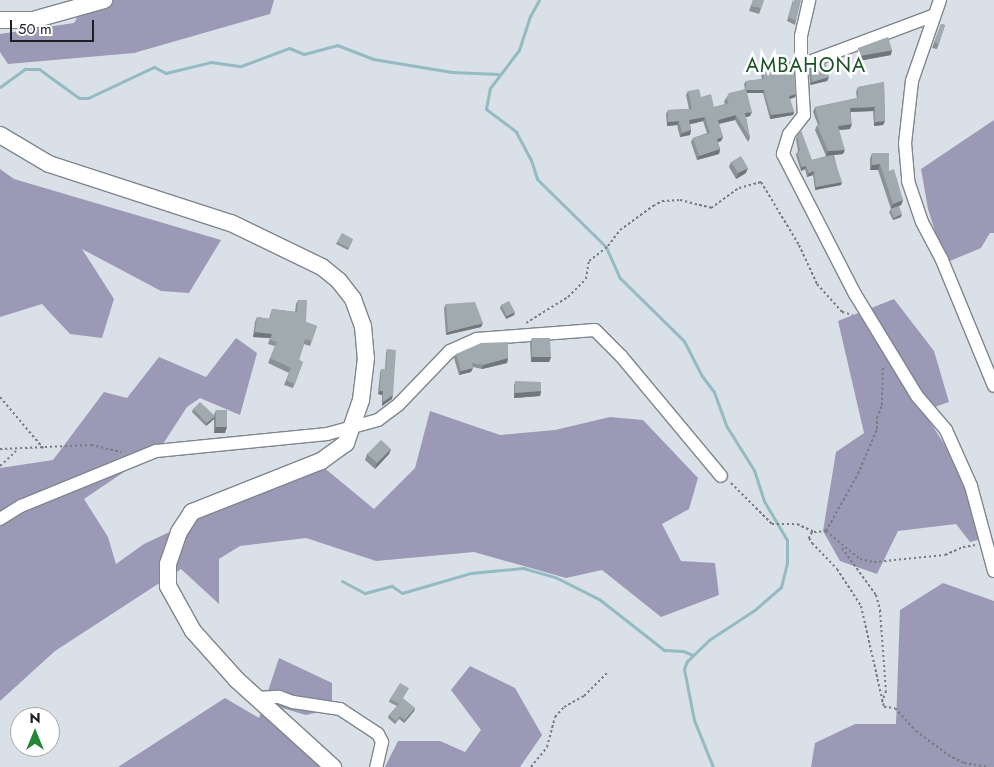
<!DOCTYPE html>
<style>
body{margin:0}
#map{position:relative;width:994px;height:767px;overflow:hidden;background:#d9e0e8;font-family:Jost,sans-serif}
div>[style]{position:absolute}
.forest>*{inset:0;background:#9b99b6}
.stream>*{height:3px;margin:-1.5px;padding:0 1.5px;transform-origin:1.5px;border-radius:1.5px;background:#93bbc1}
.path>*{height:2px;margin-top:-1px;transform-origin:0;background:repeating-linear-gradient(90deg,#767b80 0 2.5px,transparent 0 5px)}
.roads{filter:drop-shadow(1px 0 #7f868d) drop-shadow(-1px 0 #7f868d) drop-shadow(0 1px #7f868d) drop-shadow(0 -1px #7f868d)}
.minor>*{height:12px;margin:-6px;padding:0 6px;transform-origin:6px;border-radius:6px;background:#fff}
.tertiary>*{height:16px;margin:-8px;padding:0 8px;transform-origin:8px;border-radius:8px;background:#fff}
.wall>*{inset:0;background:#8a9296}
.shaded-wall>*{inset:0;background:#70777a}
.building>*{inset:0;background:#a0aaaf}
span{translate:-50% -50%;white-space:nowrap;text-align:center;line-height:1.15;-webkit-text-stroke:5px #fff;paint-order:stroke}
.quarter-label{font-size:20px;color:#185424;letter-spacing:1px}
.north{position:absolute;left:10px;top:707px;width:50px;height:50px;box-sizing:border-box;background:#fff;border:1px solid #a5a6a7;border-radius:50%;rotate:0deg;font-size:14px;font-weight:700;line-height:20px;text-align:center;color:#1d2023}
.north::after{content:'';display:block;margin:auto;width:18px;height:22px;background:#258639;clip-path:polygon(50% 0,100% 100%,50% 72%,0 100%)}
.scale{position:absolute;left:10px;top:20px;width:84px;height:22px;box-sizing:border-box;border:2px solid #1d2023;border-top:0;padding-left:6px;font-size:15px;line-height:18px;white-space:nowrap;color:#1d2023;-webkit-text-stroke:4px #fff;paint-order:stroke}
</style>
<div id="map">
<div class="forest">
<i style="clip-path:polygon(87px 0,274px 0,270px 14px,134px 53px,8px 64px,0 52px,0 34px,74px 23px)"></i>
<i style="clip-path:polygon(994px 120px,994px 233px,990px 233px,981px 248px,945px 263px,928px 209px,921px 169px)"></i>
<i style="clip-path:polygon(0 169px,14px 179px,221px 240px,189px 293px,161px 291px,82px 249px,114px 299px,102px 338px,70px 334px,42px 304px,0 317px)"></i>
<i style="clip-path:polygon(894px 299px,934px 351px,949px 402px,923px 411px,964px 475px,985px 538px,970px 542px,956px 524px,898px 531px,877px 574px,840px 561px,823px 531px,836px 452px,864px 433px,838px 321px)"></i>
<i style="clip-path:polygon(236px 338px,257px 353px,240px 415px,200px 398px,187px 407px,161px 447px,84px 499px,108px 537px,116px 564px,144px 544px,242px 498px,322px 466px,374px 509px,415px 468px,430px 411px,500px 435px,555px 430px,610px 417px,643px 420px,698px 478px,689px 509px,662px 524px,681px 561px,715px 563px,719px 595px,661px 617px,602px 570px,566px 578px,474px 552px,376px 561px,306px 538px,240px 546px,219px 559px,219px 604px,181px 569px,55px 651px,0 701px,0 468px,53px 460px,104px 392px,127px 398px,159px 357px,206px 377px)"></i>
<i style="clip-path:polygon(943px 583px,994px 601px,994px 767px,811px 767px,815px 743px,855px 724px,896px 724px,900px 610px)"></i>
<i style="clip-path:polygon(279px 658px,332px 683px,332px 709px,306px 715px,282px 708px,343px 767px,118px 767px,225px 698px,259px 718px)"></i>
<i style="clip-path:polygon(470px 666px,515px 688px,542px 735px,520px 767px,385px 767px,398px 741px,440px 741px,465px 752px,481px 730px,451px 690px)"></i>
</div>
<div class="stream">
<i style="left:539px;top:0;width:18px;rotate:119deg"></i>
<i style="left:530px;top:16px;width:36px;rotate:108deg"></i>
<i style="left:519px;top:50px;width:48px;rotate:127.3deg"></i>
<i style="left:490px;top:88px;width:21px;rotate:101deg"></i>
<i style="left:486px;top:109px;width:38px;rotate:37deg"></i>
<i style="left:516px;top:132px;width:32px;rotate:62deg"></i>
<i style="left:531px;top:160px;width:20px;rotate:72deg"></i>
<i style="left:537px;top:179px;width:81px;rotate:44.5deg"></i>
<i style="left:595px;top:236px;width:16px;rotate:45deg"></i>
<i style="left:606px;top:247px;width:34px;rotate:66deg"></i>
<i style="left:620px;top:278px;width:90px;rotate:44.5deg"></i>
<i style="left:684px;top:341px;width:39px;rotate:63deg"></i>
<i style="left:702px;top:376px;width:20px;rotate:53deg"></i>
<i style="left:714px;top:392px;width:37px;rotate:70deg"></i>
<i style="left:727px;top:427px;width:51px;rotate:57.9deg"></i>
<i style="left:754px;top:470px;width:33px;rotate:72deg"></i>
<i style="left:764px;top:501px;width:45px;rotate:59.5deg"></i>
<i style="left:787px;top:540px;width:23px;rotate:90deg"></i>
<i style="left:787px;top:563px;width:25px;rotate:104deg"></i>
<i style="left:781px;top:587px;width:33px;rotate:139deg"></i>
<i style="left:756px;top:609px;width:56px;rotate:146.6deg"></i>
<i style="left:709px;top:640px;width:30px;rotate:136deg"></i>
<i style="left:687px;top:661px;width:9px;rotate:111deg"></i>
<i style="left:684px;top:669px;width:52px;rotate:78.9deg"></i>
<i style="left:694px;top:720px;width:51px;rotate:68deg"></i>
<i style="left:0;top:87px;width:31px;rotate:-36deg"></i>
<i style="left:25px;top:69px;width:14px"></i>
<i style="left:39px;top:69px;width:49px;rotate:35.9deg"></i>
<i style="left:79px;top:98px;width:9px"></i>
<i style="left:88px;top:98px;width:73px;rotate:-25.2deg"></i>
<i style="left:154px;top:67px;width:13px;rotate:27deg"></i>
<i style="left:166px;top:73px;width:46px;rotate:-13.7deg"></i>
<i style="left:211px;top:62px;width:30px;rotate:8deg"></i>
<i style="left:241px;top:66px;width:51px;rotate:-20.6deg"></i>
<i style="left:289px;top:48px;width:16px;rotate:22deg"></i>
<i style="left:304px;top:54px;width:34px;rotate:-15deg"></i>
<i style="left:337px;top:45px;width:39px;rotate:21deg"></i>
<i style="left:373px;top:59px;width:80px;rotate:9.3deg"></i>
<i style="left:452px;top:72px;width:46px;rotate:2.5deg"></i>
<i style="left:342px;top:581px;width:26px;rotate:28deg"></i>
<i style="left:365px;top:593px;width:28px;rotate:-15deg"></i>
<i style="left:392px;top:586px;width:12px;rotate:35deg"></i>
<i style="left:402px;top:593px;width:72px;rotate:-16.2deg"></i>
<i style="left:471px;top:573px;width:52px;rotate:-5.5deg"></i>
<i style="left:523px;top:568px;width:35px;rotate:16deg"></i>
<i style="left:557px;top:578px;width:47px;rotate:26.6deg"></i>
<i style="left:599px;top:599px;width:83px;rotate:38.1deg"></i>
<i style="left:664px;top:650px;width:19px;rotate:3deg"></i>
<i style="left:683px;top:651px;width:11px;rotate:22deg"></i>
</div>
<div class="path">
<i style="left:526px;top:323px;width:49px;rotate:-31.8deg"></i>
<i style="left:568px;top:297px;width:25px;rotate:-45deg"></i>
<i style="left:586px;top:279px;width:18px;rotate:-81deg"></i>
<i style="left:589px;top:261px;width:24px;rotate:-38deg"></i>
<i style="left:608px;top:246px;width:20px;rotate:-53deg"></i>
<i style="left:620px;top:230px;width:41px;rotate:-36deg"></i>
<i style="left:653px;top:206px;width:10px;rotate:-29deg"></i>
<i style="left:662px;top:201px;width:18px;rotate:-3deg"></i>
<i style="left:680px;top:200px;width:32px;rotate:14deg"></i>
<i style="left:711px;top:208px;width:34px;rotate:-36deg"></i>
<i style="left:739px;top:188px;width:23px;rotate:-15deg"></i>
<i style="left:761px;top:182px;width:74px;rotate:58.9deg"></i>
<i style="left:799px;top:245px;width:43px;rotate:65.2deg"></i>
<i style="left:817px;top:284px;width:38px;rotate:48deg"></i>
<i style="left:842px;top:312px;width:11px;rotate:15deg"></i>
<i style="left:0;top:397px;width:67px;rotate:49.9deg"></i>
<i style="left:0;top:449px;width:91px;rotate:-2.5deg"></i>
<i style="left:91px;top:445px;width:31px;rotate:13deg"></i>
<i style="left:0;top:466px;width:22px;rotate:-43deg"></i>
<i style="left:731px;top:483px;width:58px;rotate:45deg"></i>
<i style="left:772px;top:524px;width:25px"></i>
<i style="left:797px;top:524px;width:19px;rotate:25deg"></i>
<i style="left:814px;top:532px;width:12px;rotate:-5deg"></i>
<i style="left:826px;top:531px;width:44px;rotate:39.5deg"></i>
<i style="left:860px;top:559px;width:14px;rotate:12deg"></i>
<i style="left:874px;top:562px;width:71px;rotate:-5.6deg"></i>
<i style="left:945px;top:555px;width:20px;rotate:-24deg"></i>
<i style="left:963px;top:547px;width:13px;rotate:-9deg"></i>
<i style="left:826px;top:531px;width:65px;rotate:-60.7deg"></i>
<i style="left:858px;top:474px;width:49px;rotate:-67.1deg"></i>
<i style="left:877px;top:429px;width:11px;rotate:-90deg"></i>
<i style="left:877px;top:418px;width:14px;rotate:-69deg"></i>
<i style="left:882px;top:405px;width:40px;rotate:-88.6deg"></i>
<i style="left:812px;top:532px;width:7px;rotate:117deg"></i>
<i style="left:809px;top:538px;width:6px;rotate:59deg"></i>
<i style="left:812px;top:543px;width:36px;rotate:46deg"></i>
<i style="left:837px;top:569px;width:44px;rotate:57deg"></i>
<i style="left:861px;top:606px;width:104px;rotate:77.2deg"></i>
<i style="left:884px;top:707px;width:11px;rotate:5deg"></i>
<i style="left:895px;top:708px;width:31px;rotate:48deg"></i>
<i style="left:916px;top:731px;width:40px;rotate:37deg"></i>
<i style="left:948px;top:755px;width:18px;rotate:27deg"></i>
<i style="left:964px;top:763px;width:24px;rotate:9deg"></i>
<i style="left:842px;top:548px;width:58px;rotate:54.1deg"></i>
<i style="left:876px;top:595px;width:16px;rotate:75deg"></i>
<i style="left:880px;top:610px;width:81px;rotate:85.8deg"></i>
<i style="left:886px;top:691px;width:12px;rotate:110deg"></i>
<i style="left:531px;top:767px;width:26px;rotate:-51deg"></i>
<i style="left:547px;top:747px;width:31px;rotate:-75deg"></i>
<i style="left:555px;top:717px;width:13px;rotate:-48deg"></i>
<i style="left:564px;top:707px;width:23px;rotate:-29deg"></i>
<i style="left:584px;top:696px;width:34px;rotate:-45deg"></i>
</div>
<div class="roads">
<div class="minor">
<i style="left:940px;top:0;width:86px;rotate:109.1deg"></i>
<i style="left:912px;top:81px;width:62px;rotate:96.4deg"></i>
<i style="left:905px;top:143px;width:38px;rotate:85deg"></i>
<i style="left:908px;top:181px;width:43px;rotate:71.1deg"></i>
<i style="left:922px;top:222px;width:43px;rotate:62.2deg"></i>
<i style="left:942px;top:260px;width:136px;rotate:67.6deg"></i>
<i style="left:932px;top:16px;width:140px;rotate:159.5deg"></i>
<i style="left:801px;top:65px;width:50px;rotate:86.6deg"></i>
<i style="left:804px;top:115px;width:24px;rotate:128deg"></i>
<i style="left:789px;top:134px;width:21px;rotate:107deg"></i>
<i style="left:783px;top:154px;width:157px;rotate:62.8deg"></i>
<i style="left:855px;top:294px;width:119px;rotate:58.7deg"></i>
<i style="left:917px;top:396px;width:45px;rotate:49.5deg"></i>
<i style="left:946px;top:430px;width:61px;rotate:65.9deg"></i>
<i style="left:971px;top:486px;width:88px;rotate:74.9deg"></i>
<i style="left:801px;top:65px;width:29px;rotate:-90deg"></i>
<i style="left:801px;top:36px;width:37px;rotate:-77deg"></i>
<i style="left:0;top:519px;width:25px;rotate:-32deg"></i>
<i style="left:21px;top:506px;width:146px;rotate:-22.2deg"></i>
<i style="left:156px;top:451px;width:172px;rotate:-5.7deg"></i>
<i style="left:327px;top:434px;width:53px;rotate:-15.4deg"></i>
<i style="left:378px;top:420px;width:26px;rotate:-37deg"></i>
<i style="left:399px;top:404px;width:74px;rotate:-46.1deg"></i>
<i style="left:450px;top:351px;width:30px;rotate:-24deg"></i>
<i style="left:477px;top:339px;width:118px;rotate:-4.4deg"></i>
<i style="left:595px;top:330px;width:37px;rotate:45deg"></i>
<i style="left:621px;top:356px;width:156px;rotate:50.2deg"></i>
<i style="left:257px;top:698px;width:22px;rotate:-3deg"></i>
<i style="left:279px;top:697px;width:15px;rotate:20deg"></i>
<i style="left:293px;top:702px;width:48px;rotate:8.5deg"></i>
<i style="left:340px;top:709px;width:45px;rotate:33.3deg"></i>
<i style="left:378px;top:734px;width:9px;rotate:63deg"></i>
<i style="left:382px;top:742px;width:26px;rotate:103deg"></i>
</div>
<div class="tertiary">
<i style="left:0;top:20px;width:33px"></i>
<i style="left:33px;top:20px;width:74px;rotate:-15.7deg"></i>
<i style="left:0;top:135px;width:57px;rotate:30.6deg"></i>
<i style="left:49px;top:164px;width:191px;rotate:18deg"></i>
<i style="left:231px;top:223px;width:101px;rotate:25.8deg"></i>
<i style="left:322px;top:267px;width:22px;rotate:39deg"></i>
<i style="left:339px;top:281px;width:23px;rotate:52deg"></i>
<i style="left:353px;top:299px;width:29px;rotate:70deg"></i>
<i style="left:363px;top:326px;width:32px;rotate:85deg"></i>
<i style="left:366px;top:358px;width:42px;rotate:96.8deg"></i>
<i style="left:361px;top:400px;width:46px;rotate:109.2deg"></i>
<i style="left:346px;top:443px;width:31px;rotate:144deg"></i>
<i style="left:321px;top:461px;width:139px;rotate:158.4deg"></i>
<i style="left:192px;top:512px;width:24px;rotate:123deg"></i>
<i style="left:179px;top:532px;width:34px;rotate:109deg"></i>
<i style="left:168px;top:564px;width:22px;rotate:90deg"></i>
<i style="left:168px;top:586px;width:51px;rotate:60.9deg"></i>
<i style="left:193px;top:631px;width:66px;rotate:48.1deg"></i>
<i style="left:237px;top:680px;width:130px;rotate:42.2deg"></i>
</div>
</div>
<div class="wall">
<i style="clip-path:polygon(753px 0,764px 0,759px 14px,749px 11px)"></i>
<i style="clip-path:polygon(793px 0,796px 21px,795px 25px,787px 21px)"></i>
<i style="clip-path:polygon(941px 24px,945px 25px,937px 49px,932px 48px)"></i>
<i style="clip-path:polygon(858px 48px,891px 55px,858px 61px,857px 53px)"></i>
<i style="clip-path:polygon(782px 63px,796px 94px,795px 97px,790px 99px,794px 112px,793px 115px,770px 119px,763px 93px,747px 93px,750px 116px,746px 117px,750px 138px,748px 142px,735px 120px,719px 124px,723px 137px,721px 141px,718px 142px,720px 149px,719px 154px,697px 160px,691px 142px,693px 138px,707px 133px,703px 121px,690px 124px,691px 130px,690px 135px,680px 137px,677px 125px,667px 126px,666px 114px,668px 110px,689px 109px,686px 95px,688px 91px,701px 97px,714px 107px,725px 104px,724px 102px,726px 98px,745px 89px,744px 84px,746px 81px,762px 79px,761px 75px,763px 72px,781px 70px,780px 67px)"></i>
<i style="clip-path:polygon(811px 67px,829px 77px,827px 81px,810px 85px,809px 71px)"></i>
<i style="clip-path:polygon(884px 82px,885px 121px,883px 125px,874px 126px,873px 111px,851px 112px,850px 129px,839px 130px,843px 154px,834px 155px,841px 185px,815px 190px,813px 175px,807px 177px,805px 169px,801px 171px,796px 155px,797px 152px,798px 151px,796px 139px,797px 136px,812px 160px,830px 155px,826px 156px,815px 130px,817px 125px,818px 125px,813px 112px,815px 107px,857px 98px,856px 92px,858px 87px)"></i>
<i style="clip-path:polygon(872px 153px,889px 171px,903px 200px,901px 205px,899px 206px,901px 217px,893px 220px,889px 212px,891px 209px,878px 170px,870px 170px,870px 159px)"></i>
<i style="clip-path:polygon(731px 162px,746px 173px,736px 179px,729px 167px)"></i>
<i style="clip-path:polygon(353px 239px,348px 250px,336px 244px,337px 242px)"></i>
<i style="clip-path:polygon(298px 300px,306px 322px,317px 326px,310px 346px,304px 344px,299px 360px,303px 362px,293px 388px,284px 385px,289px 373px,268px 363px,275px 346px,268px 344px,270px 338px,253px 337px,255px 322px,257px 317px,269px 319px,272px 309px,295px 312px,296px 304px)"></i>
<i style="clip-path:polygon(446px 304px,481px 327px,446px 335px,444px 308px)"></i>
<i style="clip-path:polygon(501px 305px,514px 315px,506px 319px,500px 308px)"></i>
<i style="clip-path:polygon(532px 338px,551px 357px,549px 362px,531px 362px,530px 343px)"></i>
<i style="clip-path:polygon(387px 349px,392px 399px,382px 406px,382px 395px,378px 394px,380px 373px,381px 369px,385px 369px,386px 353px)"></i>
<i style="clip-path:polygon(456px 354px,508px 358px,507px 363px,482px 369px,473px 367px,471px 372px,459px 375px,454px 358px)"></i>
<i style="clip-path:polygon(515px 381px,541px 391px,540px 396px,514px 398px,514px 386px)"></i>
<i style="clip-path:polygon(193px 409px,214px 415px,216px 410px,225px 433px,214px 433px,214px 417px,214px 419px,206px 426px,192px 412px)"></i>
<i style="clip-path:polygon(391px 449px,389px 454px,375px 469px,365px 460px,367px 454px)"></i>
<i style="clip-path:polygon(409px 688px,401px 701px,415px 708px,414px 711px,404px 723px,399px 719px,395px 724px,388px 718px,389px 715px,397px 706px,389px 702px,390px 699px)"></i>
</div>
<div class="shaded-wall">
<i style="clip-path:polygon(892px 50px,891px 55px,858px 61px,860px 56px)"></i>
<i style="clip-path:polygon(829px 77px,827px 81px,810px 85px,812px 82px)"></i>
<i style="clip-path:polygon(746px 90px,764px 90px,763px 93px,745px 93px)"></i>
<i style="clip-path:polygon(796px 94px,795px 97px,788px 100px,789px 96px)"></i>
<i style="clip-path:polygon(875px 107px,873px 111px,849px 112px,850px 108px)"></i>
<i style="clip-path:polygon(752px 112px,750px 116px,743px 118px,745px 113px)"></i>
<i style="clip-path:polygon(794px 112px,793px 115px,770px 119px,771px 115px)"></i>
<i style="clip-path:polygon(736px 115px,735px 120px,717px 124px,718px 120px)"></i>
<i style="clip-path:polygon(705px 117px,703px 121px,687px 125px,689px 120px)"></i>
<i style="clip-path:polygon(679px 121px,677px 125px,667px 126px,668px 122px)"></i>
<i style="clip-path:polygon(885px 121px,883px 125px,874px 126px,875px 122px)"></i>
<i style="clip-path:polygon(852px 124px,850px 129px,837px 130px,838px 126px)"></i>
<i style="clip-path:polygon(691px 130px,690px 135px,680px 137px,682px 133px)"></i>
<i style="clip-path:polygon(723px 137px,721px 141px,715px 143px,717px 139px)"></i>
<i style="clip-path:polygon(720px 149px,719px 154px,697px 160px,699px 156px)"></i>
<i style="clip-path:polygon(845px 150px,843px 154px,826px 156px,828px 151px)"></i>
<i style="clip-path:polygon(880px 164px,878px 170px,870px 170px,872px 165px)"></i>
<i style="clip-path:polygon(806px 166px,805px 169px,801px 171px,802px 167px)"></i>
<i style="clip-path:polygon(748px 168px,746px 173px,736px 179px,738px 173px)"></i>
<i style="clip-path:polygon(814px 171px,813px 175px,807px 177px,809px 173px)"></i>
<i style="clip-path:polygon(842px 182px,841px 185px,815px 190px,816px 187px)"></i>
<i style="clip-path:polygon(903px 200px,901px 205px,891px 209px,893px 204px)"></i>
<i style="clip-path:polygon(902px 214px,901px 217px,893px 220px,894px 218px)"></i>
<i style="clip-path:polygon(515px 312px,514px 315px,506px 319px,507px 316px)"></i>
<i style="clip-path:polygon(483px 323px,481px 327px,446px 335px,448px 332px)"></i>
<i style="clip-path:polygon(255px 332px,272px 334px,270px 338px,253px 337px)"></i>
<i style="clip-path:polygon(532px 357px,551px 357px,549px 362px,531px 362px)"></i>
<i style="clip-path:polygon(508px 358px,507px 363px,482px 369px,483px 365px)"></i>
<i style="clip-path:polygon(473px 368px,471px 372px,459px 375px,461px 371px)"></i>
<i style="clip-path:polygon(380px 391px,383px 391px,382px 395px,378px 394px)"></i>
<i style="clip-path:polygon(541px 391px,540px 396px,514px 398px,515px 393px)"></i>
<i style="clip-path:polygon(393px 395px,392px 399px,382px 406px,383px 402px)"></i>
<i style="clip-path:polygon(215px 416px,214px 419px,206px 426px,207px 423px)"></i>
<i style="clip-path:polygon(216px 427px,227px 427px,225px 433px,214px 433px)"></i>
<i style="clip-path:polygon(391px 449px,389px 454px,375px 469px,377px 463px)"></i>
<i style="clip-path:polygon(415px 708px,414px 711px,404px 723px,405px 720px)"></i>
</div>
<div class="building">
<i style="clip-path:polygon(753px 0,764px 0,761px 8px,751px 6px)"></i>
<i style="clip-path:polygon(794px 0,801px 0,796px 21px,788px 17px)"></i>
<i style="clip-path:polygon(941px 24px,945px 25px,939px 44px,934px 42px)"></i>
<i style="clip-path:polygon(888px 37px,892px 50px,860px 56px,858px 48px)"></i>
<i style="clip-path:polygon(793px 61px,796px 94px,789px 96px,794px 112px,771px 115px,764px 90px,746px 90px,746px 81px,764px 79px,763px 72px,782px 69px,782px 63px)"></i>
<i style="clip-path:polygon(825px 61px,829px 77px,812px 82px,811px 67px)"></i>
<i style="clip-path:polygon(884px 82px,885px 121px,875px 122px,875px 107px,850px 108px,852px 124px,838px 126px,845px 150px,828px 151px,817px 125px,820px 125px,815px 107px,858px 98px,858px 87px)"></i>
<i style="clip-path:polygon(699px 89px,701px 97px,711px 94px,714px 107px,729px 103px,726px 98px,729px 93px,746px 89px,752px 112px,745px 113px,750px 138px,736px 115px,718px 120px,723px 137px,717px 139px,720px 149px,699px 156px,693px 138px,710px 133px,705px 117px,689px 120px,691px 130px,682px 133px,679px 121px,668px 122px,668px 110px,692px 109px,688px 91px)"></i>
<i style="clip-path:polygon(801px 130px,812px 160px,833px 155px,842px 182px,816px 187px,814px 171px,809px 173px,806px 166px,802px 167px,797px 152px,800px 151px,797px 136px)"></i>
<i style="clip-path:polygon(872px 153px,889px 153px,889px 171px,894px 169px,903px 200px,893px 204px,880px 164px,872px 165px)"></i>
<i style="clip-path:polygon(741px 156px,748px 168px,738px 173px,731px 162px)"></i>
<i style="clip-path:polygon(899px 206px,902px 214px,894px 218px,890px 209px)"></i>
<i style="clip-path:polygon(342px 233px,353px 239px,349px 248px,337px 242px)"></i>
<i style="clip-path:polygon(298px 300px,307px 300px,306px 322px,317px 326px,312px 341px,305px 339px,299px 360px,303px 362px,295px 384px,286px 380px,291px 368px,270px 358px,277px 342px,270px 340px,272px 334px,255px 332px,257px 317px,270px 319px,272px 309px,297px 312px)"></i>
<i style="clip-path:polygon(509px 301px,515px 312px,507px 316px,501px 305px)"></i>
<i style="clip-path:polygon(475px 302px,483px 323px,448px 332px,446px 304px)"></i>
<i style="clip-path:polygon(532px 338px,550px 338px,551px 357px,532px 357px)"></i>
<i style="clip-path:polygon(508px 342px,508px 358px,483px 365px,472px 363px,473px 368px,461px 371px,456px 354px,481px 343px)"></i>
<i style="clip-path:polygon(387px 349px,396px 350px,393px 395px,383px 402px,383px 391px,380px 391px,381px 369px,386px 369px)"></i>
<i style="clip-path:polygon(515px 381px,541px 382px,541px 391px,515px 393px)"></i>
<i style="clip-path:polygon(200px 402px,215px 416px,207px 423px,193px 409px)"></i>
<i style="clip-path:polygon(216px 410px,227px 410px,227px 427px,216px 427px)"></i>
<i style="clip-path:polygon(381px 440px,391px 449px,377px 463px,367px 454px)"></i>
<i style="clip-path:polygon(400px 683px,409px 688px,399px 703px,403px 698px,415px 708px,405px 720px,400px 716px,396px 721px,389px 715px,399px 704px,390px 699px)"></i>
</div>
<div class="quarter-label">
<span style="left:806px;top:65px">AMBAHONA</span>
</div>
<div class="north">N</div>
<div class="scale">50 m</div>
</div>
